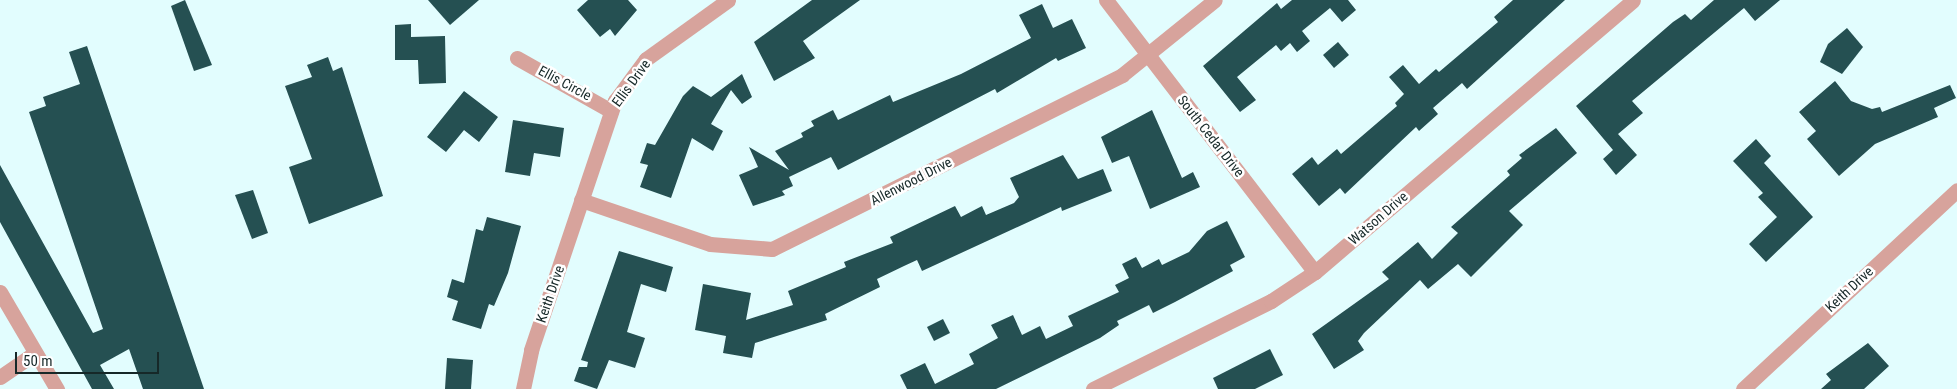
<!DOCTYPE html>
<style>
body{margin:0}
#map{position:relative;width:1957px;height:389px;overflow:hidden;background:#e2fdfe;font-family:"Roboto Condensed",sans-serif}
div>[style]{position:absolute}
.building>*{inset:0;background:#255052}
.minor>*{height:15px;margin:-7.5px;padding:0 7.5px;transform-origin:7.5px;border-radius:7.5px;background:#d7a39c}
.tertiary>*{height:15px;margin:-7.5px;padding:0 7.5px;transform-origin:7.5px;border-radius:7.5px;background:#d7a39c}
span{translate:-50% -50%;white-space:nowrap;text-align:center;line-height:1.15;-webkit-text-stroke:5px #fff;paint-order:stroke}
.street-label{font-size:14px;color:#162828}
.scale{position:absolute;left:15px;top:352px;width:144px;height:22px;box-sizing:border-box;border:2px solid #162828;border-top:0;padding-left:6px;font-size:15px;line-height:18px;white-space:nowrap;color:#162828;-webkit-text-stroke:4px #fff;paint-order:stroke}
</style>
<div id="map">
<div class="building">
<i style="clip-path:polygon(185px 0,212px 65px,194px 71px,171px 6px)"></i>
<i style="clip-path:polygon(428px 0,479px 0,450px 25px)"></i>
<i style="clip-path:polygon(588px 0,628px 0,637px 10px,615px 36px,610px 29px,600px 37px,577px 10px)"></i>
<i style="clip-path:polygon(812px 0,860px 0,803px 41px,815px 58px,774px 81px,754px 42px)"></i>
<i style="clip-path:polygon(1292px 0,1348px 0,1356px 10px,1342px 22px,1330px 8px,1302px 31px,1310px 41px,1297px 52px,1290px 43px,1281px 51px,1276px 45px,1237px 77px,1256px 100px,1240px 112px,1203px 66px,1277px 3px,1281px 9px)"></i>
<i style="clip-path:polygon(1513px 0,1565px 0,1467px 89px,1462px 83px,1433px 108px,1438px 114px,1419px 131px,1416px 127px,1345px 194px,1340px 188px,1319px 206px,1292px 174px,1312px 157px,1318px 165px,1337px 149px,1341px 154px,1397px 106px,1395px 103px,1404px 94px,1389px 77px,1403px 65px,1419px 84px,1436px 69px,1439px 72px,1498px 22px,1494px 17px)"></i>
<i style="clip-path:polygon(1714px 0,1780px 0,1755px 21px,1744px 8px,1632px 101px,1643px 113px,1618px 134px,1637px 155px,1616px 175px,1603px 159px,1613px 150px,1576px 106px,1673px 22px,1685px 14px,1691px 20px)"></i>
<i style="clip-path:polygon(1042px 4px,1053px 28px,1072px 19px,1086px 48px,1058px 61px,1056px 58px,997px 93px,995px 89px,838px 170px,831px 157px,789px 177px,793px 186px,782px 191px,785px 195px,753px 206px,739px 175px,758px 167px,749px 147px,789px 170px,775px 151px,803px 137px,801px 133px,814px 126px,811px 121px,833px 110px,838px 120px,890px 95px,893px 102px,961px 74px,1031px 38px,1019px 15px)"></i>
<i style="clip-path:polygon(411px 24px,411px 37px,445px 36px,446px 83px,419px 84px,418px 60px,395px 60px,395px 25px)"></i>
<i style="clip-path:polygon(1847px 28px,1863px 47px,1842px 74px,1820px 62px,1828px 44px)"></i>
<i style="clip-path:polygon(1338px 42px,1349px 55px,1334px 68px,1323px 55px)"></i>
<i style="clip-path:polygon(87px 46px,204px 389px,143px 389px,129px 349px,100px 365px,114px 389px,92px 389px,0 222px,0 165px,93px 333px,103px 329px,29px 112px,46px 106px,43px 97px,80px 84px,69px 52px)"></i>
<i style="clip-path:polygon(328px 57px,333px 71px,342px 67px,383px 196px,309px 224px,289px 167px,312px 159px,285px 86px,312px 77px,307px 65px)"></i>
<i style="clip-path:polygon(742px 74px,752px 97px,742px 104px,731px 90px,711px 124px,723px 131px,713px 151px,692px 138px,671px 198px,640px 187px,648px 165px,640px 163px,647px 143px,655px 145px,683px 96px,693px 86px,711px 97px)"></i>
<i style="clip-path:polygon(1835px 81px,1851px 101px,1872px 109px,1880px 107px,1882px 112px,1950px 85px,1956px 98px,1934px 108px,1938px 117px,1875px 144px,1839px 176px,1807px 139px,1816px 131px,1799px 112px)"></i>
<i style="clip-path:polygon(464px 91px,498px 117px,479px 142px,464px 130px,446px 152px,427px 137px)"></i>
<i style="clip-path:polygon(1152px 110px,1182px 178px,1193px 172px,1200px 187px,1150px 209px,1129px 156px,1112px 163px,1101px 137px)"></i>
<i style="clip-path:polygon(513px 120px,564px 128px,560px 157px,534px 153px,530px 176px,505px 172px)"></i>
<i style="clip-path:polygon(1556px 128px,1577px 153px,1509px 211px,1523px 225px,1471px 277px,1458px 264px,1428px 289px,1420px 280px,1364px 333px,1358px 341px,1364px 350px,1334px 369px,1312px 334px,1389px 279px,1382px 272px,1418px 242px,1432px 259px,1458px 233px,1451px 227px,1510px 175px,1507px 171px,1522px 158px,1519px 155px)"></i>
<i style="clip-path:polygon(1756px 139px,1771px 156px,1764px 163px,1813px 217px,1766px 262px,1749px 244px,1777px 217px,1758px 197px,1763px 193px,1733px 161px)"></i>
<i style="clip-path:polygon(1063px 155px,1078px 179px,1103px 169px,1112px 191px,1062px 211px,1061px 207px,922px 271px,917px 260px,904px 266px,877px 279px,880px 287px,825px 314px,827px 320px,755px 343px,752px 358px,723px 353px,726px 336px,695px 330px,703px 284px,751px 293px,746px 320px,793px 305px,788px 291px,846px 267px,844px 262px,893px 243px,890px 237px,955px 206px,961px 217px,982px 206px,986px 215px,1014px 203px,1019px 197px,1010px 178px)"></i>
<i style="clip-path:polygon(253px 190px,268px 233px,252px 239px,235px 195px)"></i>
<i style="clip-path:polygon(487px 217px,521px 226px,508px 273px,494px 306px,489px 304px,481px 329px,452px 320px,458px 301px,447px 297px,452px 279px,464px 283px,476px 229px,483px 231px)"></i>
<i style="clip-path:polygon(1227px 221px,1245px 257px,1230px 265px,1233px 271px,1175px 302px,1153px 313px,1149px 305px,1117px 321px,1119px 325px,1100px 338px,996px 389px,907px 389px,900px 375px,925px 363px,935px 384px,974px 364px,969px 354px,998px 338px,991px 325px,1013px 315px,1022px 335px,1040px 326px,1046px 339px,1073px 326px,1068px 316px,1119px 292px,1115px 285px,1129px 278px,1122px 264px,1136px 257px,1142px 268px,1159px 259px,1162px 265px,1189px 252px,1207px 231px)"></i>
<i style="clip-path:polygon(619px 251px,673px 267px,666px 292px,641px 284px,627px 332px,645px 338px,635px 368px,609px 360px,597px 389px,574px 381px,579px 367px,587px 367px,588px 362px,581px 360px)"></i>
<i style="clip-path:polygon(943px 319px,950px 333px,934px 341px,927px 327px)"></i>
<i style="clip-path:polygon(1868px 343px,1889px 366px,1864px 389px,1821px 389px,1831px 380px,1826px 374px)"></i>
<i style="clip-path:polygon(1270px 349px,1283px 375px,1255px 389px,1218px 389px,1213px 378px)"></i>
<i style="clip-path:polygon(447px 358px,473px 360px,471px 389px,445px 389px)"></i>
</div>
<div class="minor">
<i style="left:1106px;top:0;width:343px;rotate:52.5deg"></i>
<i style="left:517px;top:58px;width:108px;rotate:29.4deg"></i>
<i style="left:581px;top:200px;width:136px;rotate:18.8deg"></i>
<i style="left:710px;top:244px;width:62px;rotate:4.6deg"></i>
<i style="left:772px;top:249px;width:391px;rotate:-26.4deg"></i>
<i style="left:1122px;top:75px;width:119px;rotate:-38.9deg"></i>
<i style="left:0;top:377px;width:42px;rotate:-34.4deg"></i>
<i style="left:523px;top:389px;width:40px;rotate:-78deg"></i>
<i style="left:531px;top:350px;width:263px;rotate:-71.4deg"></i>
<i style="left:615px;top:101px;width:52px;rotate:-53.6deg"></i>
<i style="left:646px;top:59px;width:101px;rotate:-35.7deg"></i>
<i style="left:1093px;top:389px;width:199px;rotate:-26.3deg"></i>
<i style="left:1271px;top:301px;width:53px;rotate:-33.4deg"></i>
<i style="left:1315px;top:272px;width:418px;rotate:-40.5deg"></i>
<i style="left:1743px;top:389px;width:292px;rotate:-42.9deg"></i>
</div>
<div class="tertiary">
<i style="left:0;top:292px;width:113px;rotate:59.6deg"></i>
</div>
<div class="street-label">
<span style="left:565px;top:83px;rotate:28deg">Ellis Circle</span>
<span style="left:631px;top:83px;rotate:-54deg">Ellis Drive</span>
<span style="left:1211px;top:136px;rotate:52deg">South Cedar Drive</span>
<span style="left:911px;top:181px;rotate:-27deg">Allenwood Drive</span>
<span style="left:1378px;top:218px;rotate:-41deg">Watson Drive</span>
<span style="left:1849px;top:289px;rotate:-43deg">Keith Drive</span>
<span style="left:550px;top:294px;rotate:-71deg">Keith Drive</span>
</div>
<div class="scale">50 m</div>
</div>
